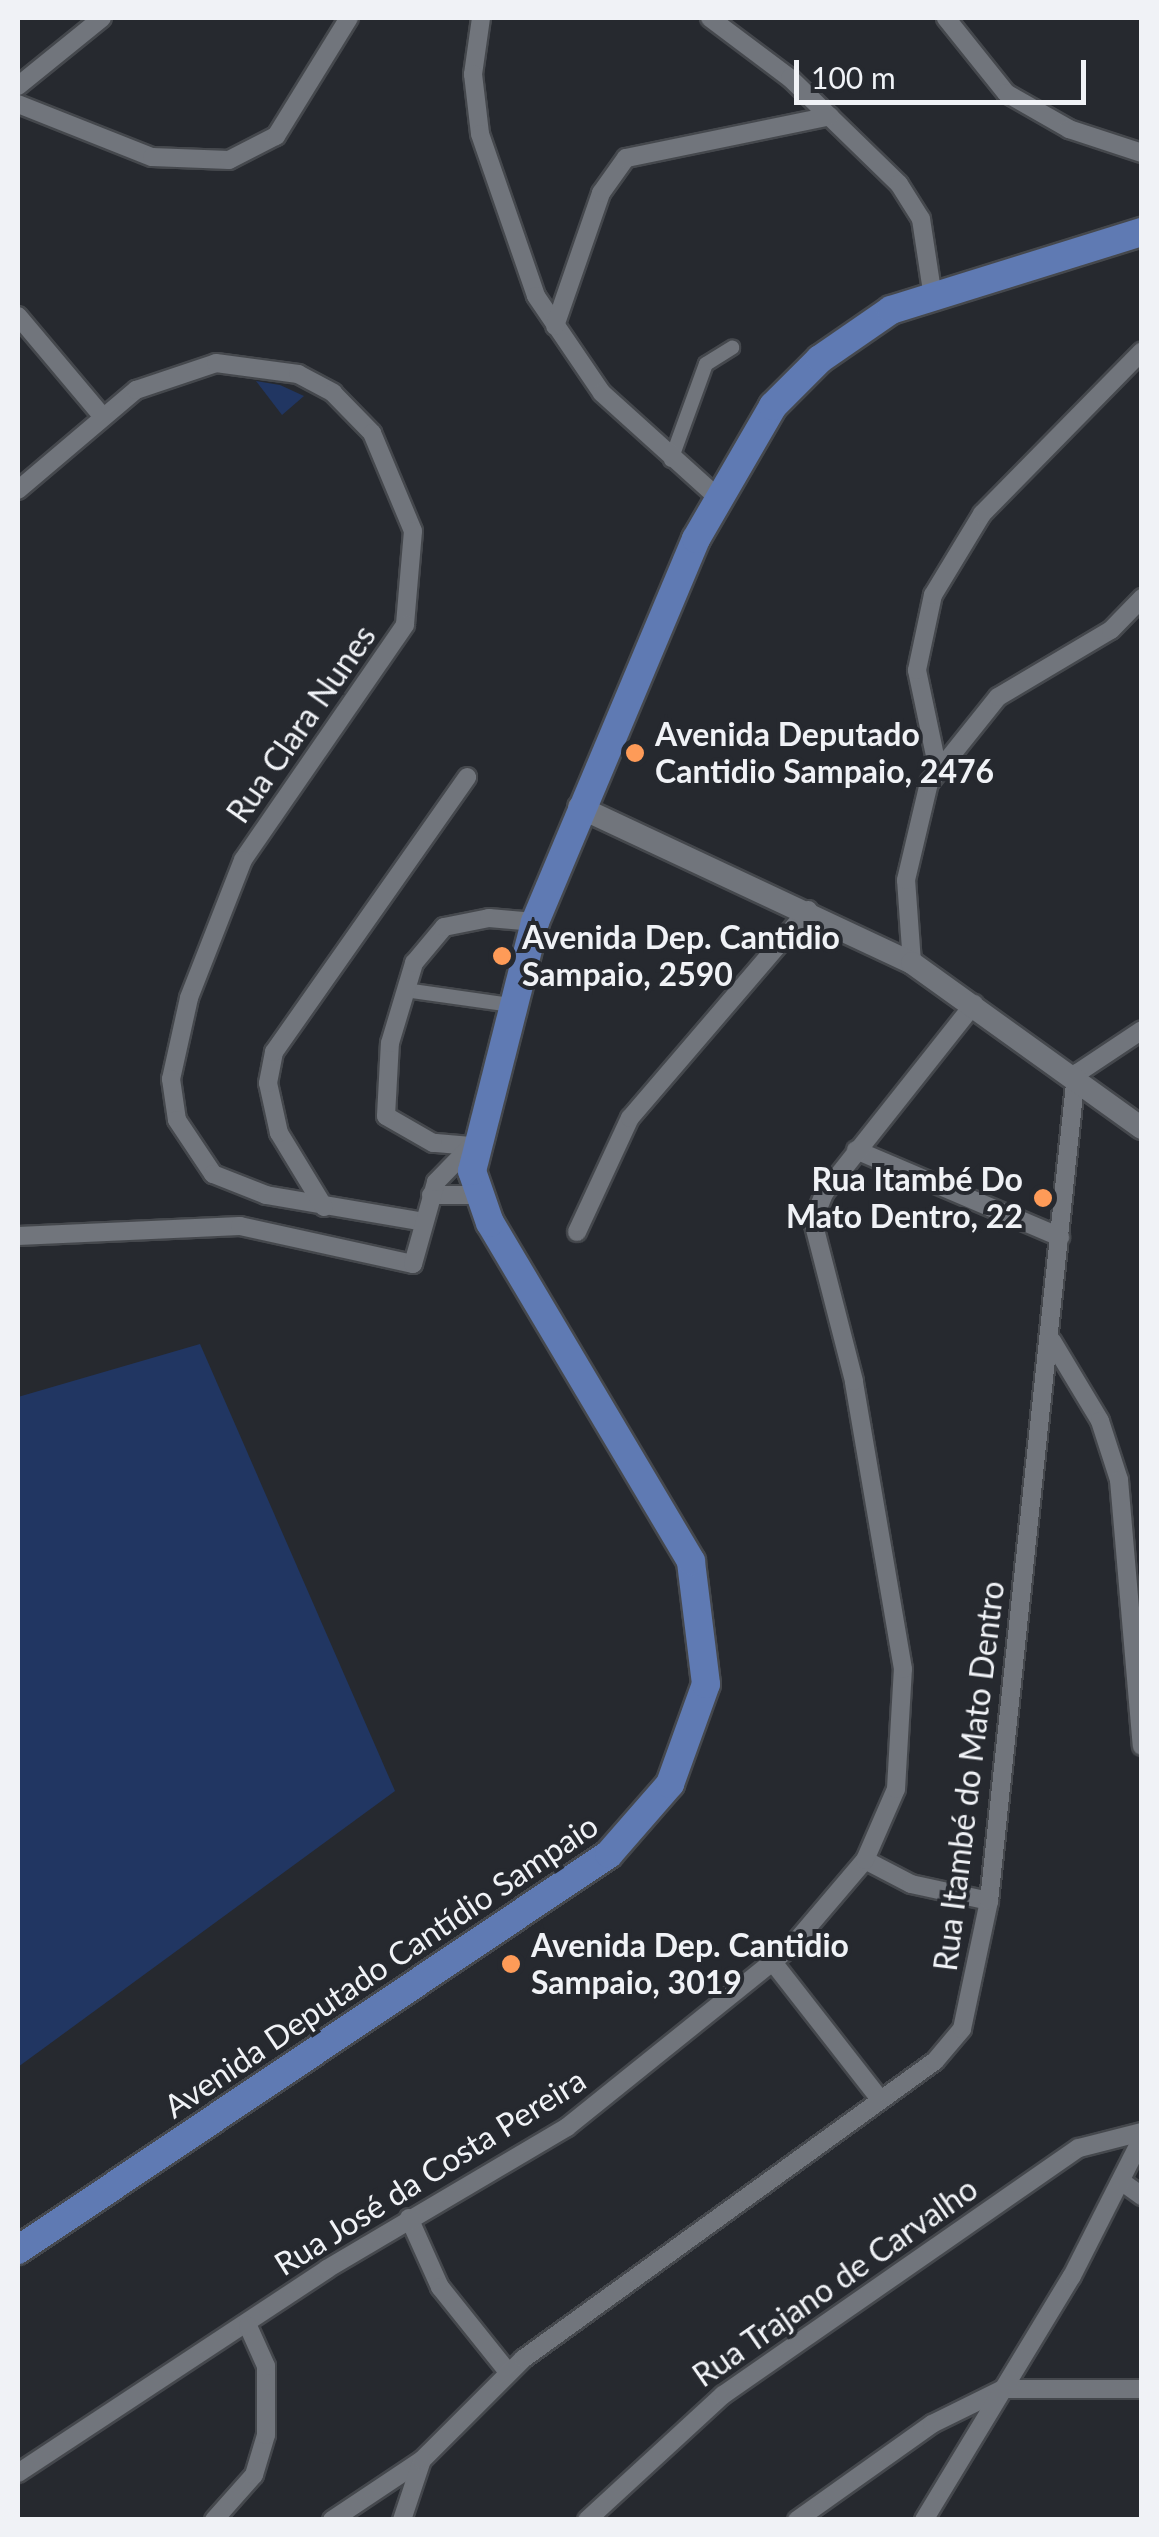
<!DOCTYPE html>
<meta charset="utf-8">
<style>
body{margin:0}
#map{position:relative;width:1159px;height:2537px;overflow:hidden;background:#26292f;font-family:Lato,sans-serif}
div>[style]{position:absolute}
.green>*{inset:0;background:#213662}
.roads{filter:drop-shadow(2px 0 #45484d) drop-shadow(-2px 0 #45484d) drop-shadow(0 2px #45484d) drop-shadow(0 -2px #45484d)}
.pedestrian>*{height:14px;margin:-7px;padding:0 7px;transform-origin:7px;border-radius:7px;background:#71757c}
.minor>*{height:18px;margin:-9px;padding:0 9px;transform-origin:9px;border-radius:9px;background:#71757c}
.tertiary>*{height:22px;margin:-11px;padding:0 11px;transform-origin:11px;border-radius:11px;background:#71757c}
.primary>*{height:28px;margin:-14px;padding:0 14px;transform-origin:14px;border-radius:14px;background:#5f7ab3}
.dots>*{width:28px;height:28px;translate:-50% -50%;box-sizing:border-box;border:5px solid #26292f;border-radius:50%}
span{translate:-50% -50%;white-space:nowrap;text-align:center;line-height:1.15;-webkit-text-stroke:8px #26292f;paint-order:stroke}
.street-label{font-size:32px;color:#f0f2f6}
.poi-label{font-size:32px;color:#f0f2f6;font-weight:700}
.left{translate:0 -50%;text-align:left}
.right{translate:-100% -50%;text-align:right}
.frame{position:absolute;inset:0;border:20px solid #f0f2f6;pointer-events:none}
.scale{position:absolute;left:794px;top:60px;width:292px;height:45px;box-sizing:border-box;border:5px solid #f0f2f6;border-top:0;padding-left:12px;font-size:30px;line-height:35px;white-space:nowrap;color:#f0f2f6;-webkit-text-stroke:8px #26292f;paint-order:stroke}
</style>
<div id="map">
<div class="green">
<i style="clip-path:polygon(256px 381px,280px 385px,304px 396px,282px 415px)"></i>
<i style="clip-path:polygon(200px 1344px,395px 1791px,18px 2067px,18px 1397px)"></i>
</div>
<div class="roads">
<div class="pedestrian">
<i style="left:671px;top:460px;width:102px;rotate:-70deg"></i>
<i style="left:706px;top:364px;width:31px;rotate:-32deg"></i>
<i style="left:405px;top:990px;width:106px;rotate:8.1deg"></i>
</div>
<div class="minor">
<i style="left:481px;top:18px;width:57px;rotate:98.1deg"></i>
<i style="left:473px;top:74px;width:60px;rotate:83.3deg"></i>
<i style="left:480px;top:134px;width:171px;rotate:70.9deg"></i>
<i style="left:536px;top:296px;width:117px;rotate:55.8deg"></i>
<i style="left:602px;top:393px;width:154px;rotate:42.1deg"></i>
<i style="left:710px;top:18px;width:100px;rotate:36.9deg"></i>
<i style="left:790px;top:78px;width:152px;rotate:44.2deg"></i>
<i style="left:899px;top:184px;width:41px;rotate:57.8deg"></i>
<i style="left:921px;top:219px;width:73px;rotate:81.3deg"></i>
<i style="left:946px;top:18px;width:96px;rotate:51.3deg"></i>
<i style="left:1006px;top:93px;width:73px;rotate:29.7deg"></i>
<i style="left:1069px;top:129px;width:77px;rotate:18.2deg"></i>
<i style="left:18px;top:86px;width:108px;rotate:-39deg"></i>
<i style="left:18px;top:104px;width:144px;rotate:21.6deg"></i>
<i style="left:152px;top:157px;width:77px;rotate:2.2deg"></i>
<i style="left:229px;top:160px;width:53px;rotate:-27.1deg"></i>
<i style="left:276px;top:136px;width:139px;rotate:-58.3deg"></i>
<i style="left:18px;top:316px;width:132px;rotate:49.9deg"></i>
<i style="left:555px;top:326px;width:141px;rotate:-70.9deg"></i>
<i style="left:601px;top:193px;width:43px;rotate:-54.5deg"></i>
<i style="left:626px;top:158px;width:208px;rotate:-11.6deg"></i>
<i style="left:18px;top:490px;width:155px;rotate:-40.3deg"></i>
<i style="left:136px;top:390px;width:84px;rotate:-18.6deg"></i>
<i style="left:216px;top:363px;width:83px;rotate:7.6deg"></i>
<i style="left:298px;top:374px;width:40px;rotate:28deg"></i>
<i style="left:333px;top:393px;width:56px;rotate:45.7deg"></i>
<i style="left:372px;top:433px;width:106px;rotate:67.3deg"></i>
<i style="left:413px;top:531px;width:94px;rotate:94.9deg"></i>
<i style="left:405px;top:625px;width:285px;rotate:124.6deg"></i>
<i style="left:243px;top:860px;width:148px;rotate:111.4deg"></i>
<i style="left:189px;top:998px;width:83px;rotate:102.5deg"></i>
<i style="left:171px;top:1079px;width:41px;rotate:81.7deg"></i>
<i style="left:177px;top:1120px;width:65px;rotate:56.3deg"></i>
<i style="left:213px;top:1174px;width:57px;rotate:21.6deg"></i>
<i style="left:266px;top:1195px;width:160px;rotate:9.7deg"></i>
<i style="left:938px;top:770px;width:102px;rotate:-101.9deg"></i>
<i style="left:917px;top:670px;width:77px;rotate:-78deg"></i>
<i style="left:933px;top:595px;width:95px;rotate:-58.8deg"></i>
<i style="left:982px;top:514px;width:228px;rotate:-45.5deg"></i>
<i style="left:912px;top:963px;width:83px;rotate:-94.1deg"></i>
<i style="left:906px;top:880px;width:100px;rotate:-76.7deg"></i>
<i style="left:929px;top:783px;width:110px;rotate:-51.3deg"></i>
<i style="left:998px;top:697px;width:131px;rotate:-30.7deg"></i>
<i style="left:1111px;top:630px;width:45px;rotate:-45.9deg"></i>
<i style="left:471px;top:1146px;width:38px;rotate:-175deg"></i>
<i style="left:433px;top:1143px;width:54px;rotate:-150.1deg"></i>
<i style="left:386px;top:1116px;width:73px;rotate:-86.9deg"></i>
<i style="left:390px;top:1043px;width:84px;rotate:-73.3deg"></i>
<i style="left:414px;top:963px;width:47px;rotate:-50.2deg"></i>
<i style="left:444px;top:927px;width:46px;rotate:-11.3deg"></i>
<i style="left:489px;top:918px;width:46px;rotate:5deg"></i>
<i style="left:856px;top:1150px;width:222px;rotate:23.1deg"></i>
<i style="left:431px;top:1195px;width:47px"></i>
<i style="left:324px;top:1207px;width:87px;rotate:-121.3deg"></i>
<i style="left:279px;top:1133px;width:51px;rotate:-102.4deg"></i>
<i style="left:268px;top:1083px;width:32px;rotate:-79deg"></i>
<i style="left:274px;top:1052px;width:336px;rotate:-54.9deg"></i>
<i style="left:577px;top:1232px;width:126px;rotate:-65.1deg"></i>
<i style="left:630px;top:1118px;width:274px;rotate:-49.4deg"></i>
<i style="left:18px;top:1236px;width:222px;rotate:-2.6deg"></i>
<i style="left:240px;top:1226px;width:177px;rotate:12.4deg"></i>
<i style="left:413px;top:1264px;width:85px;rotate:-74.3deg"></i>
<i style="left:436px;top:1182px;width:50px;rotate:-45.8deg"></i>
<i style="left:1052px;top:1341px;width:93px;rotate:59deg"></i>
<i style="left:1100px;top:1421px;width:62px;rotate:72.1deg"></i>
<i style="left:1119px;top:1480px;width:267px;rotate:85.1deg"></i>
<i style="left:865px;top:1860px;width:52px;rotate:27.6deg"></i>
<i style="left:911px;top:1884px;width:80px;rotate:12.3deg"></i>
<i style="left:772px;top:1961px;width:175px;rotate:52deg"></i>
<i style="left:1121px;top:2181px;width:26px;rotate:36deg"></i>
<i style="left:409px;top:2218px;width:76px;rotate:65.8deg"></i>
<i style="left:440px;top:2287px;width:109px;rotate:51.3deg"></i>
<i style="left:18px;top:2473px;width:370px;rotate:-33.4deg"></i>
<i style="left:327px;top:2269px;width:279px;rotate:-30.6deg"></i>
<i style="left:567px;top:2127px;width:287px;rotate:-38.8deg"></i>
<i style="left:791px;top:1947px;width:114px;rotate:-49.6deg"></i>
<i style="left:865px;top:1860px;width:77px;rotate:-66.4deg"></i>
<i style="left:896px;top:1789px;width:120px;rotate:-86.7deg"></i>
<i style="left:903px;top:1669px;width:292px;rotate:-99.7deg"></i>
<i style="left:854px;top:1381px;width:165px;rotate:-104.4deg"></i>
<i style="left:813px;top:1221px;width:31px;rotate:-68deg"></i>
<i style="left:825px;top:1192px;width:240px;rotate:-51.6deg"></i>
<i style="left:214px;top:2520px;width:60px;rotate:-48.4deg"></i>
<i style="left:254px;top:2475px;width:42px;rotate:-73.3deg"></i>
<i style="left:266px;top:2435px;width:69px;rotate:-90deg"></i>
<i style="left:266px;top:2366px;width:44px;rotate:-114.2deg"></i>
<i style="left:332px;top:2520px;width:108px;rotate:-33.7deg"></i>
<i style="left:402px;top:2520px;width:63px;rotate:-71.6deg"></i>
<i style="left:422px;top:2460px;width:143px;rotate:-45deg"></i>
<i style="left:523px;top:2359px;width:508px;rotate:-35.88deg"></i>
<i style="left:935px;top:2061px;width:42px;rotate:-49.8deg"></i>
<i style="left:962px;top:2029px;width:131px;rotate:-78.1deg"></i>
<i style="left:989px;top:1901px;width:832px;rotate:-83.99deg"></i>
<i style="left:1076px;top:1074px;width:79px;rotate:-33.7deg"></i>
<i style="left:587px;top:2520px;width:185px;rotate:-42.6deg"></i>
<i style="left:723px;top:2395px;width:433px;rotate:-34.8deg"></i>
<i style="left:1079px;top:2148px;width:65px;rotate:-14.3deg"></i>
<i style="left:797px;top:2520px;width:166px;rotate:-35.4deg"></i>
<i style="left:932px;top:2424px;width:79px;rotate:-26.2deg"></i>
<i style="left:1003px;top:2389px;width:139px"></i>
<i style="left:924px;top:2520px;width:285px;rotate:-58.8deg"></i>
<i style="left:1072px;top:2276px;width:155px;rotate:-63.1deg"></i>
</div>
<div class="tertiary">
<i style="left:579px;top:807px;width:368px;rotate:25.1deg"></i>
<i style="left:912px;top:963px;width:283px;rotate:35.7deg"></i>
</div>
<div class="primary">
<i style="left:18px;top:2250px;width:711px;rotate:-33.82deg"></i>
<i style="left:609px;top:1854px;width:93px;rotate:-48.9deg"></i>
<i style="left:670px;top:1784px;width:106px;rotate:-70.2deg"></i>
<i style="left:706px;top:1684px;width:124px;rotate:-97deg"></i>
<i style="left:691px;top:1561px;width:393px;rotate:-120.7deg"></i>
<i style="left:490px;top:1223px;width:55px;rotate:-109.1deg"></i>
<i style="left:472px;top:1171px;width:257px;rotate:-75.8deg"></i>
<i style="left:535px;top:922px;width:415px;rotate:-67.2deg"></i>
<i style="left:696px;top:539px;width:154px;rotate:-59.9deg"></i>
<i style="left:773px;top:406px;width:66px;rotate:-45deg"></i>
<i style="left:820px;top:359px;width:86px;rotate:-34.6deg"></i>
<i style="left:891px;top:310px;width:263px;rotate:-17.3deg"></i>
</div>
</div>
<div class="dots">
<i style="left:635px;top:753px;background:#fe9b58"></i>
<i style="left:502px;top:956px;background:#fe9b58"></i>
<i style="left:1043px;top:1198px;background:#fe9b58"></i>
<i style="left:511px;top:1964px;background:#fe9b58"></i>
</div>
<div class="street-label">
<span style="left:301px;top:724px;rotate:-55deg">Rua Clara Nunes</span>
<span style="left:969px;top:1776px;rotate:-83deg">Rua Itambé do Mato Dentro</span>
<span style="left:381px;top:1966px;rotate:-34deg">Avenida Deputado Cantídio Sampaio</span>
<span style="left:430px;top:2172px;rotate:-32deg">Rua José da Costa Pereira</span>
<span style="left:835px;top:2282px;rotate:-35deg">Rua Trajano de Carvalho</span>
</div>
<div class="poi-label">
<span class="left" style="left:655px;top:753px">Avenida Deputado<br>Cantidio Sampaio, 2476</span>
<span class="left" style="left:522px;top:956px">Avenida Dep. Cantidio<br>Sampaio, 2590</span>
<span class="right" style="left:1023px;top:1198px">Rua Itambé Do<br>Mato Dentro, 22</span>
<span class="left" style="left:531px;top:1964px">Avenida Dep. Cantidio<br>Sampaio, 3019</span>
</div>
<div class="frame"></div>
<div class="scale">100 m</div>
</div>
